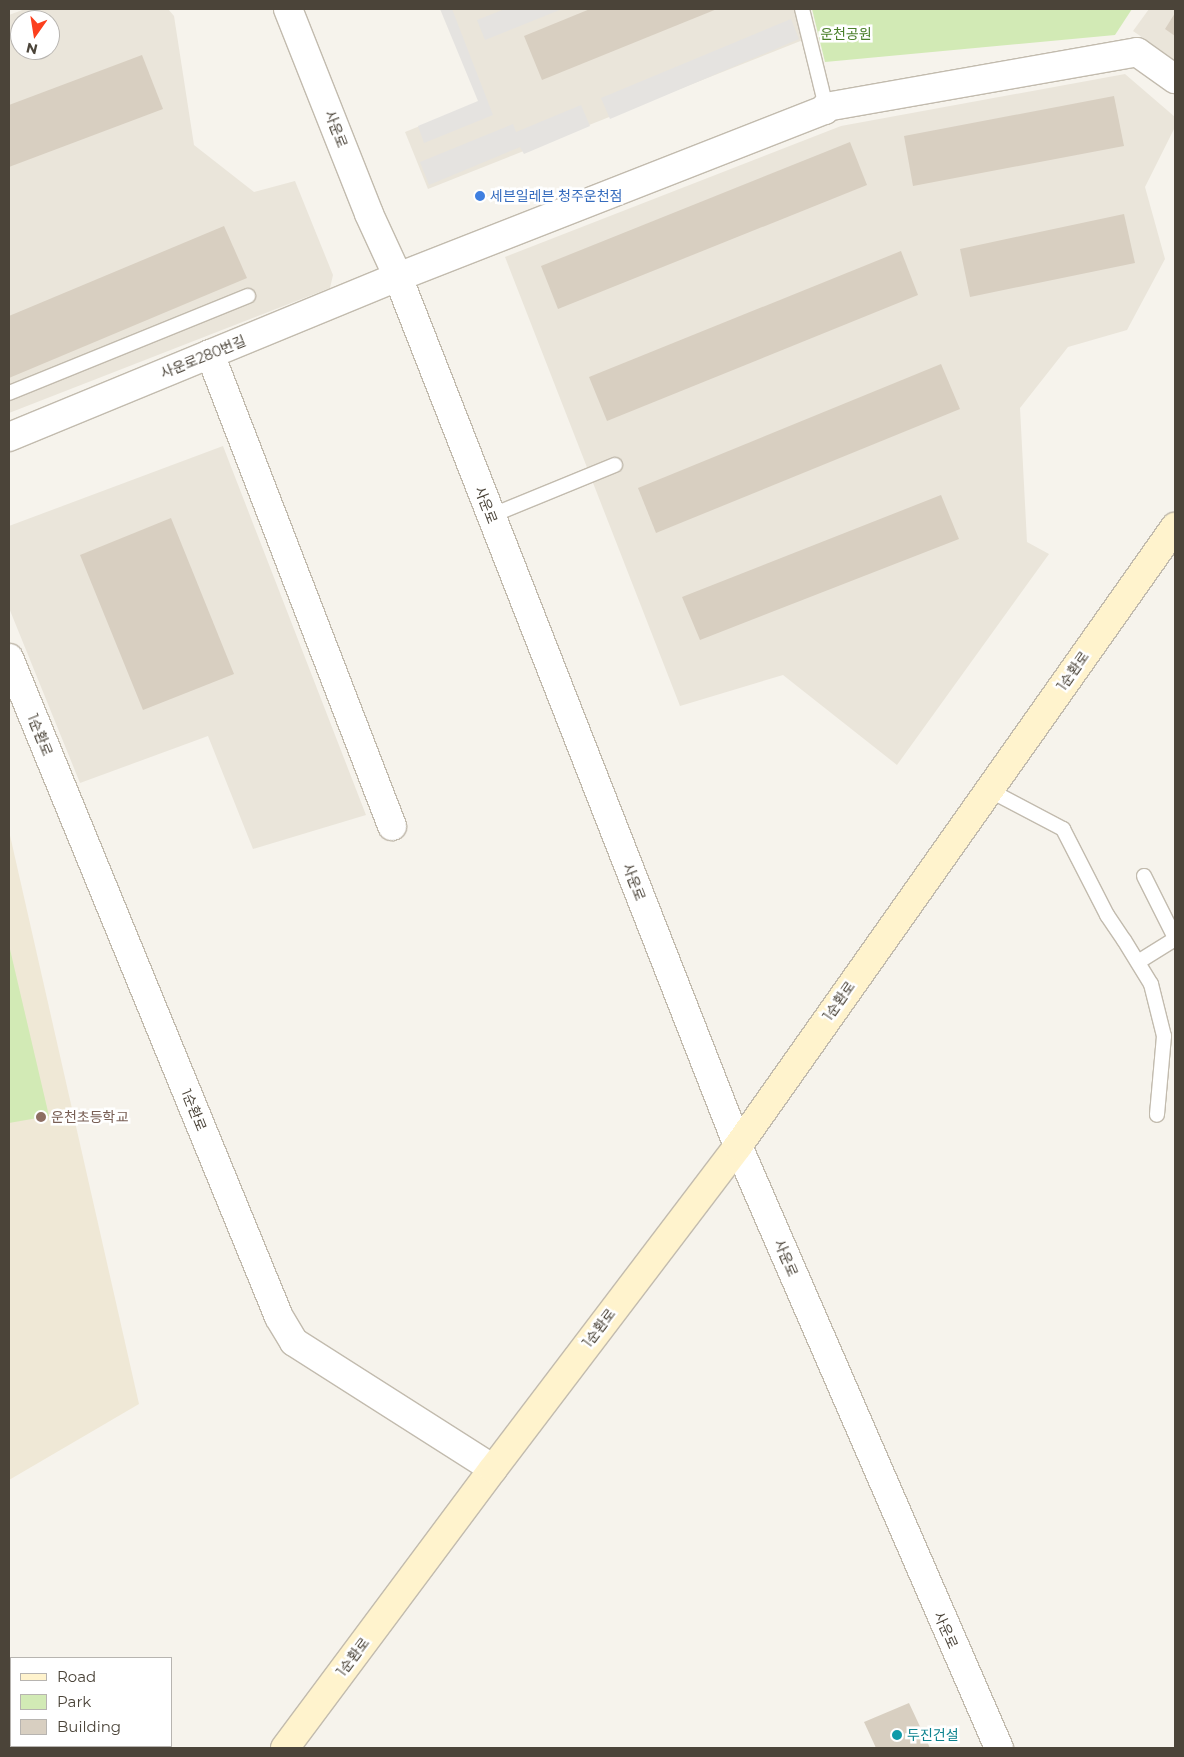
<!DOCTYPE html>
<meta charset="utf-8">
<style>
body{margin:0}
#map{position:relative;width:1184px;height:1757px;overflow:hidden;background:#f6f3ec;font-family:Montserrat,"Noto Sans KR",sans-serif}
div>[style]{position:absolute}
.residential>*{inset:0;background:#eae5da}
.education>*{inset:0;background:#efe8d6}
.green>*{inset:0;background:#d2eab5}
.parking>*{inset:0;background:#e5e3e0}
.building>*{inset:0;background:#d8cfc1}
.roads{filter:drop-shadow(1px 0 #c2bbae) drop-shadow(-1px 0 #c2bbae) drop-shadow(0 1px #c2bbae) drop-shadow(0 -1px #c2bbae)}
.service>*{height:14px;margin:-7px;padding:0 7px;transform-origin:7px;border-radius:7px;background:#fff}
.minor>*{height:28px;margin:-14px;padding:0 14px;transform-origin:14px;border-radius:14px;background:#fff}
.tertiary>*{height:28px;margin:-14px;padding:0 14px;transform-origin:14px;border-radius:14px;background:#fff}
.secondary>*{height:28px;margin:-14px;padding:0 14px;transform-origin:14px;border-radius:14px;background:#fff3cd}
.dots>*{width:14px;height:14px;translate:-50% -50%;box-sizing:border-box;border:2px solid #fff;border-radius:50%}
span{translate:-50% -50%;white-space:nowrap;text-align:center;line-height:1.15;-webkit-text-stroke:5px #fff;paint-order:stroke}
.park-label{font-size:14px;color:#4a7f2a}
.street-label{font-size:14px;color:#4b4439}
.shop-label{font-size:14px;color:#366cbe}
.left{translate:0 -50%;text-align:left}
.education-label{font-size:14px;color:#785e54}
.culture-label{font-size:14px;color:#0d838f}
.frame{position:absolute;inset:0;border:10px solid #4b4439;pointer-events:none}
.legend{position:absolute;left:10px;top:1657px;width:162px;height:90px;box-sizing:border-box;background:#fff;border:1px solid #b7b4b0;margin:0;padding:6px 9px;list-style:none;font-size:15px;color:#4b4439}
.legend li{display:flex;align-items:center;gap:10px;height:25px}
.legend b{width:25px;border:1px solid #b7b4b0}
.north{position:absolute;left:10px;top:10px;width:50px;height:50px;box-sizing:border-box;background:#fff;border:1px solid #b7b4b0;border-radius:50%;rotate:193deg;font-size:14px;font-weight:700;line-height:20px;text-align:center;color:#4b4439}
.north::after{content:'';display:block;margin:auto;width:18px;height:22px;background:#fc3f1d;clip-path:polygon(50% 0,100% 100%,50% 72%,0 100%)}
</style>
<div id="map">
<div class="residential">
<i style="clip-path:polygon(evenodd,25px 9px,168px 9px,174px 16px,194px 145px,254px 192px,295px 181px,333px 275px,330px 288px,9px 413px,9px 15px,25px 9px,20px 20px,50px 20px,50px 50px,20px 50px,20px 20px)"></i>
<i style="clip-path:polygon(444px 9px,795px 9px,803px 40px,428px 189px,405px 132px,482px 101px)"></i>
<i style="clip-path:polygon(1149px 9px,1175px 9px,1175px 60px,1133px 31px)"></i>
<i style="clip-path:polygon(1125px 74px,1175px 117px,1175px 127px,1145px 187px,1165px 259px,1127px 330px,1068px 347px,1020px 408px,1027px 542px,1049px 554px,897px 765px,783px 675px,680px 706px,505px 257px,841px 126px)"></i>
<i style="clip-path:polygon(223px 446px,366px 815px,253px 849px,208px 736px,80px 783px,9px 608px,9px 526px)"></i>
</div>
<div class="education">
<i style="clip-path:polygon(9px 831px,139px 1404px,9px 1480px)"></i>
</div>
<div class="green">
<i style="clip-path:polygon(812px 9px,1132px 9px,1115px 35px,825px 62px)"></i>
<i style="clip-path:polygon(9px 945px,49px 1116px,9px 1123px)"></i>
</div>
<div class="parking">
<i style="clip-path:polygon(440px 9px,452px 9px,493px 115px,424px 143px,418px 126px,478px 101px)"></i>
<i style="clip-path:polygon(505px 9px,562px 9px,485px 40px,477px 20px)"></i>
<i style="clip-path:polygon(791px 19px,799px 39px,610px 119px,601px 98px)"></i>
<i style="clip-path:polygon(581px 105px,590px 126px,524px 154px,520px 147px,429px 185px,420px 162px,513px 124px,516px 132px)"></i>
</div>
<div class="building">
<i style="clip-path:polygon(590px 9px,717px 9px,542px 80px,524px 36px)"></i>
<i style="clip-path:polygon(1175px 13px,1175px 36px,1165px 29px)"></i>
<i style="clip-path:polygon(142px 55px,163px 109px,9px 167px,9px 105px)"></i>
<i style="clip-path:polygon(1114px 96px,1124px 146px,913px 186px,904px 136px)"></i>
<i style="clip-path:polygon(850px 142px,867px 185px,558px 309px,541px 266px)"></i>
<i style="clip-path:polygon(1124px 214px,1135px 263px,970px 297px,960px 249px)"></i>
<i style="clip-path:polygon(224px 226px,247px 278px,9px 378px,9px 316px)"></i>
<i style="clip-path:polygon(901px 251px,918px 295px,607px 421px,589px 377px)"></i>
<i style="clip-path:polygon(941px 364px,960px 409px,656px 533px,638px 488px)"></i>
<i style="clip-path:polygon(941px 495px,959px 539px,700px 640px,682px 597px)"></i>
<i style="clip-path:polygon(171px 518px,234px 674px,143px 710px,80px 555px)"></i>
<i style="clip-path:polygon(909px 1703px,930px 1748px,876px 1748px,864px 1722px)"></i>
</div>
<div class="roads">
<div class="service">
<i style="left:802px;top:9px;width:101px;rotate:76.2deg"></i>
<i style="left:9px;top:393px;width:258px;rotate:-22.1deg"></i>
<i style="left:490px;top:516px;width:135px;rotate:-22.2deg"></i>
<i style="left:989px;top:790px;width:84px;rotate:27.8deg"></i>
<i style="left:1063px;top:829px;width:97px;rotate:62.9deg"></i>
<i style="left:1107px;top:915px;width:30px;rotate:56deg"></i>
<i style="left:1124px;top:940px;width:52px;rotate:58.5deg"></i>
<i style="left:1151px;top:984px;width:54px;rotate:76deg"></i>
<i style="left:1164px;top:1036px;width:79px;rotate:95.1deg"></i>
<i style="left:1144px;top:876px;width:69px;rotate:63.4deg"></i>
<i style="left:1138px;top:962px;width:44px;rotate:-31.9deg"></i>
</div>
<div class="minor">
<i style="left:210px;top:354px;width:506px;rotate:68.91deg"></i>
<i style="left:9px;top:437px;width:421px;rotate:-22.4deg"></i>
<i style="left:398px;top:277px;width:458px;rotate:-21.4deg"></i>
<i style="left:825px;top:110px;width:3px;rotate:-72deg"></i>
<i style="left:826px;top:107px;width:316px;rotate:-10deg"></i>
<i style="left:1137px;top:52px;width:47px;rotate:35.4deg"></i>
<i style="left:9px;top:658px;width:712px;rotate:67.72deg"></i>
<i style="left:279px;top:1317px;width:29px;rotate:59deg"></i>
<i style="left:294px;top:1342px;width:236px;rotate:32.5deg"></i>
<i style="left:72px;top:1748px;width:4px;rotate:-27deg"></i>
</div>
<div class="tertiary">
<i style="left:288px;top:9px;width:220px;rotate:68.4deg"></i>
<i style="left:369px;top:214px;width:69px;rotate:65.3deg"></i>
<i style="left:398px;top:277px;width:933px;rotate:68.63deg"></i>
<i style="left:738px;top:1146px;width:656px;rotate:66.56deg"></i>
</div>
<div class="secondary">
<i style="left:285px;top:1748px;width:348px;rotate:-53.3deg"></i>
<i style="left:493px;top:1469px;width:405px;rotate:-52.8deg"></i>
<i style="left:738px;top:1146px;width:758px;rotate:-54.78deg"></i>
</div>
</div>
<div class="dots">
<i style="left:480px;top:196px;background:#3f7fe0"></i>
<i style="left:41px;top:1117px;background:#8d6e63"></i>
<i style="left:897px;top:1735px;background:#0f9aa8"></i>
</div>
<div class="park-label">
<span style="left:846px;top:34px">운천공원</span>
</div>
<div class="street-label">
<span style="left:336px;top:129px;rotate:69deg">사운로</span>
<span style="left:203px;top:357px;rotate:-22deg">사운로280번길</span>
<span style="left:486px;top:505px;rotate:69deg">사운로</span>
<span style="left:1073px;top:671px;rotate:-55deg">1순환로</span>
<span style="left:40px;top:735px;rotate:68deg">1순환로</span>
<span style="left:634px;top:882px;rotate:69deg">사운로</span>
<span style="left:839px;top:1001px;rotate:-55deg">1순환로</span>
<span style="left:194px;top:1110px;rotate:68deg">1순환로</span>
<span style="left:786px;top:1258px;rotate:67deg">사운로</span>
<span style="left:599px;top:1328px;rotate:-53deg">1순환로</span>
<span style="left:946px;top:1630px;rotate:66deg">사운로</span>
<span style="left:353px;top:1657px;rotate:-53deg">1순환로</span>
</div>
<div class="shop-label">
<span class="left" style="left:490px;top:196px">세븐일레븐 청주운천점</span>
</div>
<div class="education-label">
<span class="left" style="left:51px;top:1117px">운천초등학교</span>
</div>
<div class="culture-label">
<span class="left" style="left:907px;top:1735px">두진건설</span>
</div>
<div class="frame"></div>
<ul class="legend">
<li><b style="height:6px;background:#fff3cd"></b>Road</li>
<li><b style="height:14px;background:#d2eab5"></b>Park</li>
<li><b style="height:14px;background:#d8cfc1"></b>Building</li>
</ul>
<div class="north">N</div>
</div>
